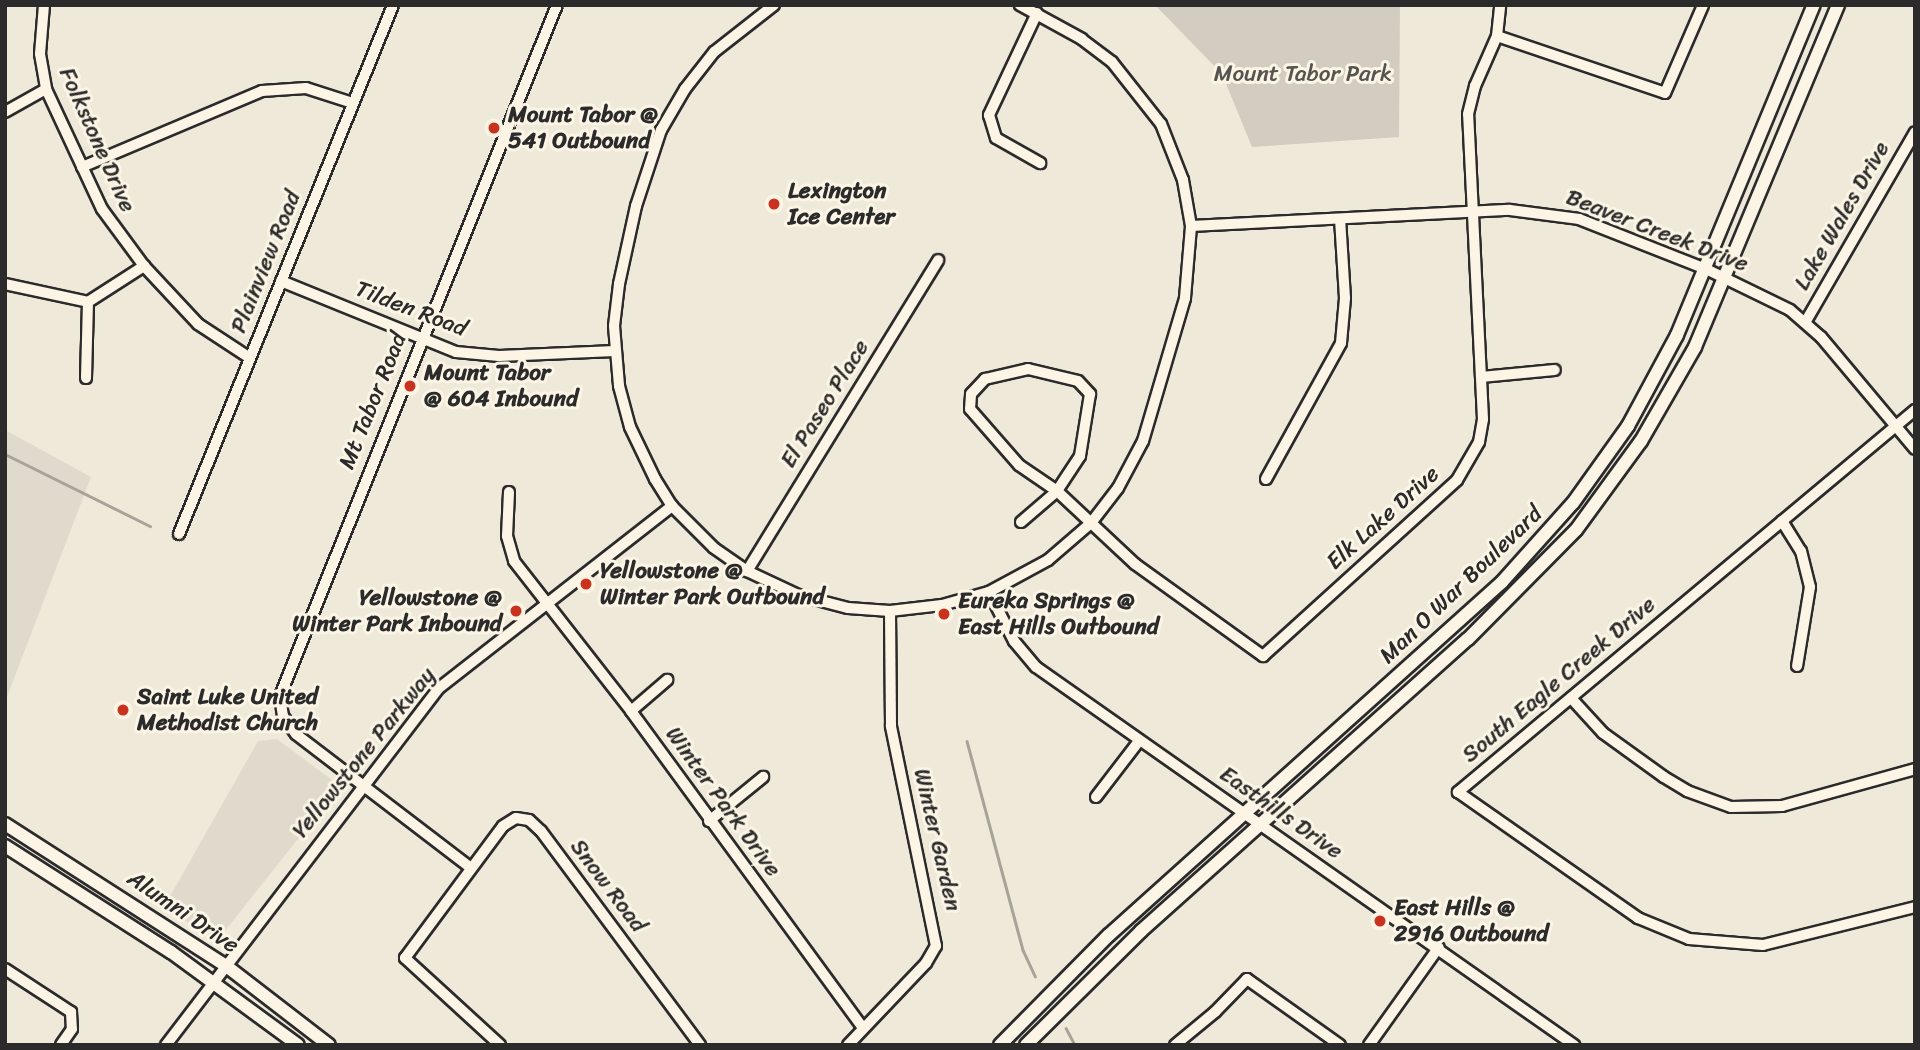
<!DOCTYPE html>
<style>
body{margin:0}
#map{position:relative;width:1920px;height:1050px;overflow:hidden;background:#efe9da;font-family:Sriracha,sans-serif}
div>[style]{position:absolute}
.built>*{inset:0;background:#e0dacc}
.green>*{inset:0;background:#d2cdc0}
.stream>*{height:2.5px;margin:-1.25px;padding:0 1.25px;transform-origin:1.25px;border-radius:1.25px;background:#a6a399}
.roads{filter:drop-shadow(2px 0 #2b2b2b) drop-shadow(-2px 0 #2b2b2b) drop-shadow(0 2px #2b2b2b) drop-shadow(0 -2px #2b2b2b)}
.minor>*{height:10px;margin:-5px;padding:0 5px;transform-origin:5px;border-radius:5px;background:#fcf5e5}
.major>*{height:12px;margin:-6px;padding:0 6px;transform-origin:6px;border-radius:6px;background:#fcf5e5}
.dots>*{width:19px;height:19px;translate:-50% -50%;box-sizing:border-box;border:4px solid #fcf5e5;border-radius:50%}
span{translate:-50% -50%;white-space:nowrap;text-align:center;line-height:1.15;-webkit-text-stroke:6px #fcf5e5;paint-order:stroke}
.park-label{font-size:23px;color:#555450}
.poi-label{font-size:23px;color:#2b2b2b;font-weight:700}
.left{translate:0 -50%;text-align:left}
.right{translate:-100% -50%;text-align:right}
.street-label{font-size:23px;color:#2b2b2b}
.frame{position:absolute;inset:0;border:7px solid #2b2b2b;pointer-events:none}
</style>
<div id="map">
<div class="built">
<i style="clip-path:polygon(5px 430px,91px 477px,5px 702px)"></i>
<i style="clip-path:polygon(277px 739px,340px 786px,217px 941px,164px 907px,258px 741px)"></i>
</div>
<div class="green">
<i style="clip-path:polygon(1155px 5px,1400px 5px,1399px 137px,1252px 147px,1222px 74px)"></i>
</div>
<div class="stream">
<i style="left:5px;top:454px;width:162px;rotate:26.4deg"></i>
<i style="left:967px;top:741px;width:216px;rotate:75deg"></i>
<i style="left:1023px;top:950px;width:29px;rotate:65deg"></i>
<i style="left:1066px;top:1028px;width:19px;rotate:62deg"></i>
</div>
<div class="roads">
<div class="minor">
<i style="left:44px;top:5px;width:49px;rotate:94.7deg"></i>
<i style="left:40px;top:54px;width:36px;rotate:80deg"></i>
<i style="left:46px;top:89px;width:132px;rotate:65deg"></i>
<i style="left:102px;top:209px;width:71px;rotate:53.6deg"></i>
<i style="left:144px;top:266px;width:79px;rotate:47deg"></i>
<i style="left:198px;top:324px;width:62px;rotate:33.2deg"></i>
<i style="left:774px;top:5px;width:76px;rotate:141.9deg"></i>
<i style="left:714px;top:52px;width:47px;rotate:128.1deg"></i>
<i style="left:685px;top:89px;width:48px;rotate:120.3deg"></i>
<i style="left:661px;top:130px;width:80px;rotate:108.2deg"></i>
<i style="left:636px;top:206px;width:80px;rotate:102.3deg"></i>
<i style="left:619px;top:284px;width:42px;rotate:96.8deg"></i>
<i style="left:614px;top:326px;width:60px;rotate:85.2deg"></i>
<i style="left:619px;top:386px;width:42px;rotate:75deg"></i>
<i style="left:630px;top:427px;width:58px;rotate:64.3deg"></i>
<i style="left:655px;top:479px;width:32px;rotate:58deg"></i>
<i style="left:672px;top:506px;width:59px;rotate:45deg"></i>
<i style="left:714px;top:548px;width:40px;rotate:34.9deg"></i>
<i style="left:747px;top:571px;width:56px;rotate:25.2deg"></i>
<i style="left:798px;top:595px;width:52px;rotate:14.6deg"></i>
<i style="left:848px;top:608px;width:42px;rotate:4.1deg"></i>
<i style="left:890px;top:611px;width:52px;rotate:-6.6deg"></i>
<i style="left:942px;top:605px;width:49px;rotate:-15.5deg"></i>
<i style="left:989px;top:592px;width:67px;rotate:-28.5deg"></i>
<i style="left:1048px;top:560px;width:57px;rotate:-40.7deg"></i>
<i style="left:1091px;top:523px;width:44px;rotate:-52.4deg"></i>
<i style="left:1118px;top:488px;width:53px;rotate:-62deg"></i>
<i style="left:1143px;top:441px;width:149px;rotate:-73.6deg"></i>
<i style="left:1185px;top:298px;width:72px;rotate:-85.2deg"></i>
<i style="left:1191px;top:226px;width:47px;rotate:-99.9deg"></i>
<i style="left:1183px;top:180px;width:60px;rotate:-111.4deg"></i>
<i style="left:1161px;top:124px;width:79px;rotate:-128.3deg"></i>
<i style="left:1112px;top:62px;width:38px;rotate:-143deg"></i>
<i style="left:1082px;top:39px;width:71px;rotate:-151.3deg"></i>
<i style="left:1037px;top:13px;width:113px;rotate:115.2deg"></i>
<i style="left:989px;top:115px;width:24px;rotate:73deg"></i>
<i style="left:996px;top:138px;width:51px;rotate:29.6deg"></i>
<i style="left:1497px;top:36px;width:177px;rotate:18.7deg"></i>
<i style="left:1665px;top:93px;width:96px;rotate:-66.6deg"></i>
<i style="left:5px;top:112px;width:47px;rotate:-29.3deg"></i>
<i style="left:82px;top:167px;width:195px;rotate:-22.9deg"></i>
<i style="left:262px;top:91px;width:44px;rotate:-3.9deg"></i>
<i style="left:306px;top:88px;width:49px;rotate:17.7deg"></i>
<i style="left:1191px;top:226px;width:319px;rotate:-2.9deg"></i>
<i style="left:1510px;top:210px;width:70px;rotate:7.4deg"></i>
<i style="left:1579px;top:219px;width:136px;rotate:21.5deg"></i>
<i style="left:1706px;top:269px;width:93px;rotate:26deg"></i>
<i style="left:1790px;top:310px;width:41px;rotate:41.1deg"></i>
<i style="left:1821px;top:337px;width:146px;rotate:50deg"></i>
<i style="left:281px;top:281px;width:189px;rotate:22.1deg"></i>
<i style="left:456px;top:352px;width:43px;rotate:5.3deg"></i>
<i style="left:499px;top:356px;width:116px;rotate:-2.5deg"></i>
<i style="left:5px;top:284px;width:85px;rotate:12.2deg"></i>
<i style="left:88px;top:302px;width:67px;rotate:-32.7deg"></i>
<i style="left:1806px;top:321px;width:218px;rotate:-60deg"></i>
<i style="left:1028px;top:369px;width:51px;rotate:13.5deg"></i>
<i style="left:1078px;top:381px;width:18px;rotate:47deg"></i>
<i style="left:1090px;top:394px;width:63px;rotate:99.2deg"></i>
<i style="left:1080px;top:456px;width:42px;rotate:123.3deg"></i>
<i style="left:1057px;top:491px;width:46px;rotate:-145.6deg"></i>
<i style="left:1019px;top:465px;width:74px;rotate:-131.2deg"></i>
<i style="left:970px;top:409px;width:15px;rotate:-86deg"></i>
<i style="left:971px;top:394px;width:21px;rotate:-47deg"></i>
<i style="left:985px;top:379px;width:44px;rotate:-13.1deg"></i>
<i style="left:1481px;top:377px;width:74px;rotate:-5.4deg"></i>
<i style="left:86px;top:378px;width:76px;rotate:-88.5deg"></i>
<i style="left:1915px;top:410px;width:596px;rotate:140.11deg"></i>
<i style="left:1458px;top:792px;width:220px;rotate:35deg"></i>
<i style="left:1638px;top:918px;width:55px;rotate:22.4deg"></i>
<i style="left:1689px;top:939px;width:74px;rotate:4.6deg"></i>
<i style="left:1763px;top:945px;width:157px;rotate:-14deg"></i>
<i style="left:1266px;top:479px;width:155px;rotate:-61.1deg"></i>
<i style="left:1341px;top:343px;width:45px;rotate:-84.9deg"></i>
<i style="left:1345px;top:298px;width:79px;rotate:-93.6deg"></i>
<i style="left:509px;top:492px;width:44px;rotate:92.6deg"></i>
<i style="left:507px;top:536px;width:26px;rotate:74deg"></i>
<i style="left:514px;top:561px;width:190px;rotate:52deg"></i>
<i style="left:631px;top:711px;width:393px;rotate:53.8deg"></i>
<i style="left:1782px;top:521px;width:36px;rotate:58deg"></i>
<i style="left:1801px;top:551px;width:37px;rotate:76deg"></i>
<i style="left:1810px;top:587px;width:80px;rotate:99.3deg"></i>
<i style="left:1021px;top:522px;width:48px;rotate:-40.7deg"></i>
<i style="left:1057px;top:491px;width:107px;rotate:43.1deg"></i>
<i style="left:1135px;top:564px;width:158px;rotate:35.7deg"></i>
<i style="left:1263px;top:656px;width:262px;rotate:-42.2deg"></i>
<i style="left:1457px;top:480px;width:44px;rotate:-59.9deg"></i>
<i style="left:1479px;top:442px;width:23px;rotate:-80deg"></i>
<i style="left:1483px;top:419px;width:305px;rotate:-92.8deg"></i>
<i style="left:1468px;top:114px;width:29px;rotate:-76deg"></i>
<i style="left:1475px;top:86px;width:55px;rotate:-66.3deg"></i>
<i style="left:1497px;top:36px;width:31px;rotate:-84deg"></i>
<i style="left:179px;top:534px;width:571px;rotate:-67.97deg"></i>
<i style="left:747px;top:571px;width:365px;rotate:-58.4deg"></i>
<i style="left:989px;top:592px;width:55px;rotate:63deg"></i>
<i style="left:1014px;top:641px;width:34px;rotate:50deg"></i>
<i style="left:1036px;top:667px;width:658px;rotate:35.09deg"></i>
<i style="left:1571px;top:698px;width:47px;rotate:47.6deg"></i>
<i style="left:1603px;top:733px;width:75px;rotate:35.8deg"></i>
<i style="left:1664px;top:777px;width:27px;rotate:31deg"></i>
<i style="left:1687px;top:791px;width:47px;rotate:20deg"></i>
<i style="left:1731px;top:807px;width:51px;rotate:-1.1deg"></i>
<i style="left:1782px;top:806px;width:138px;rotate:-15.5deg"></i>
<i style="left:631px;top:711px;width:48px;rotate:-40.7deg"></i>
<i style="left:1096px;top:797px;width:71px;rotate:-52.5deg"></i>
<i style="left:709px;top:821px;width:70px;rotate:-39.2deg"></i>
<i style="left:471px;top:868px;width:220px;rotate:-142.6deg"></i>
<i style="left:296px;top:734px;width:22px;rotate:-126deg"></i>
<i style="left:283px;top:716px;width:20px;rotate:-99deg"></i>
<i style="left:280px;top:696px;width:744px;rotate:-68.16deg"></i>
<i style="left:5px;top:969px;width:79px;rotate:33.1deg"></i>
<i style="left:71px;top:1012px;width:17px;rotate:87deg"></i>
<i style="left:72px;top:1029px;width:19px;rotate:125deg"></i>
<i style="left:166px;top:1045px;width:449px;rotate:-52.6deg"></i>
<i style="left:439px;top:688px;width:296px;rotate:-38deg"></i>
<i style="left:500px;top:1045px;width:129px;rotate:-137.5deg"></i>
<i style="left:405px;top:958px;width:164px;rotate:-53.4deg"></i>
<i style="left:503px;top:826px;width:15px;rotate:-32deg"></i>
<i style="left:516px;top:818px;width:13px;rotate:9deg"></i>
<i style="left:529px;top:820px;width:16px;rotate:43deg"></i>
<i style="left:541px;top:831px;width:267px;rotate:53.4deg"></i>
<i style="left:848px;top:1045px;width:113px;rotate:-46.4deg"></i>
<i style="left:926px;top:963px;width:20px;rotate:-60deg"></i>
<i style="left:936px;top:946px;width:225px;rotate:-101.6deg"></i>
<i style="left:891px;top:726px;width:115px;rotate:-90.5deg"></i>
<i style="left:1175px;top:1045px;width:52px;rotate:-39.5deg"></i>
<i style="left:1215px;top:1012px;width:46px;rotate:-45.9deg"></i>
<i style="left:1247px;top:979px;width:114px;rotate:35.4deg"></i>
<i style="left:1369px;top:1045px;width:120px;rotate:-54.5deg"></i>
</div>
<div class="major">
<i style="left:5px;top:824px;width:261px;rotate:32.7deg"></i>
<i style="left:225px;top:965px;width:131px;rotate:37.6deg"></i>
<i style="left:5px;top:846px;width:197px;rotate:32.6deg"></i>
<i style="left:171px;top:952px;width:157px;rotate:36.2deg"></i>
<i style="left:1000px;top:1045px;width:155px;rotate:-45.3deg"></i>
<i style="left:1109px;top:935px;width:528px;rotate:-41.93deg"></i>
<i style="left:1502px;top:582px;width:106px;rotate:-48.1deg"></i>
<i style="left:1573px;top:503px;width:95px;rotate:-54.5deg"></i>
<i style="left:1628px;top:426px;width:103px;rotate:-61.7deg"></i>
<i style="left:1677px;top:335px;width:357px;rotate:-67.5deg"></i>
<i style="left:1026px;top:1045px;width:162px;rotate:-44.7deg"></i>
<i style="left:1141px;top:931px;width:438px;rotate:-41.8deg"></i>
<i style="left:1468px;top:639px;width:153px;rotate:-45.3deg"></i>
<i style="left:1576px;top:530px;width:110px;rotate:-53.9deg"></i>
<i style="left:1641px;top:441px;width:108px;rotate:-60.1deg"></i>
<i style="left:1695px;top:347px;width:371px;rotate:-67.3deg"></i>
</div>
</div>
<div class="dots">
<i style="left:494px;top:128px;background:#c8321e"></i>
<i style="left:774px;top:204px;background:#c8321e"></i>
<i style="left:410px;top:386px;background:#c8321e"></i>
<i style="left:586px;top:584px;background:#c8321e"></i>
<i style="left:516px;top:611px;background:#c8321e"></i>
<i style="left:944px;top:614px;background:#c8321e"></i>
<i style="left:123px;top:710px;background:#c8321e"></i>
<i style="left:1380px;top:921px;background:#c8321e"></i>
</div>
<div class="park-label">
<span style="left:1303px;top:74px">Mount Tabor Park</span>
</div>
<div class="poi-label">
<span class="left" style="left:508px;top:128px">Mount Tabor @<br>541 Outbound</span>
<span class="left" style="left:788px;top:204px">Lexington<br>Ice Center</span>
<span class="left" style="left:424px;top:386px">Mount Tabor<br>@ 604 Inbound</span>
<span class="left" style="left:600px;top:584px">Yellowstone @<br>Winter Park Outbound</span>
<span class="right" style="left:502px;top:611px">Yellowstone @<br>Winter Park Inbound</span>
<span class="left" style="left:958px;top:614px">Eureka Springs @<br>East Hills Outbound</span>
<span class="left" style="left:137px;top:710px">Saint Luke United<br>Methodist Church</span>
<span class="left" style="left:1394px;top:921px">East Hills @<br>2916 Outbound</span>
</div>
<div class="street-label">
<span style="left:97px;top:140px;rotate:66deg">Folkstone Drive</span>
<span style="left:1842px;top:216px;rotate:-60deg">Lake Wales Drive</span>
<span style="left:1657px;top:231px;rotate:21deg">Beaver Creek Drive</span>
<span style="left:266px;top:262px;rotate:-68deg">Plainview Road</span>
<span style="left:411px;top:309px;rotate:21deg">Tilden Road</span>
<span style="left:373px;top:401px;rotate:-68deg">Mt Tabor Road</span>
<span style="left:825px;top:404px;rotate:-58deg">El Paseo Place</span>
<span style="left:1383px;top:518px;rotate:-42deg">Elk Lake Drive</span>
<span style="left:1461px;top:585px;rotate:-44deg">Man O War Boulevard</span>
<span style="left:1559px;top:680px;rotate:-40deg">South Eagle Creek Drive</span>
<span style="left:364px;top:753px;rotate:-51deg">Yellowstone Parkway</span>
<span style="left:723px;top:802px;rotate:54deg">Winter Park Drive</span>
<span style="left:1281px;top:813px;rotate:35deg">Easthills Drive</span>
<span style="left:937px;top:840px;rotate:77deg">Winter Garden</span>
<span style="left:608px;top:886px;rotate:53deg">Snow Road</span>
<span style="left:183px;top:912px;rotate:34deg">Alumni Drive</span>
</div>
<div class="frame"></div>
</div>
